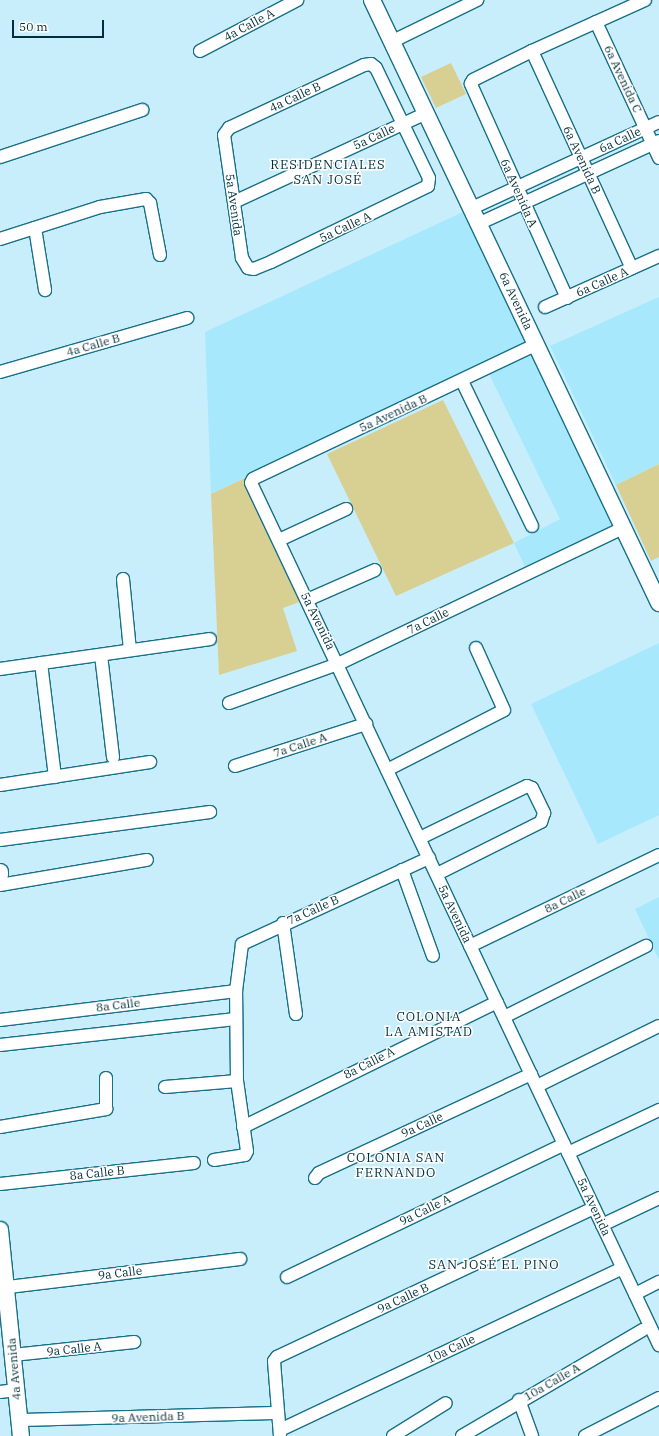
<!DOCTYPE html>
<meta charset="utf-8">
<style>
body{margin:0}
#map{position:relative;width:659px;height:1436px;overflow:hidden;background:#c9eefb;font-family:"IBM Plex Serif",serif}
div>[style]{position:absolute}
.built>*{inset:0;background:#a8e8fd}
.green>*{inset:0;background:#d8cf93}
.roads{filter:drop-shadow(1px 0 #187088) drop-shadow(-1px 0 #187088) drop-shadow(0 1px #187088) drop-shadow(0 -1px #187088)}
.minor>*{height:12px;margin:-6px;padding:0 6px;transform-origin:6px;border-radius:6px;background:#fff}
.tertiary>*{height:16px;margin:-8px;padding:0 8px;transform-origin:8px;border-radius:8px;background:#fff}
span{translate:-50% -50%;white-space:nowrap;text-align:center;line-height:1.15;-webkit-text-stroke:3px #fff;paint-order:stroke}
.street-label{font-size:12px;color:#002f3b}
.neighbourhood-label{font-size:13px;color:#002f3b;letter-spacing:1px}
.scale{position:absolute;left:12px;top:20px;width:92px;height:18px;box-sizing:border-box;border:2px solid #002f3b;border-top:0;padding-left:5px;font-size:12px;line-height:14px;white-space:nowrap;color:#002f3b;-webkit-text-stroke:3px #fff;paint-order:stroke}
</style>
<div id="map">
<div class="built">
<i style="clip-path:polygon(465px 211px,526px 343px,211px 494px,205px 332px)"></i>
<i style="clip-path:polygon(659px 297px,659px 464px,616px 485px,550px 346px)"></i>
<i style="clip-path:polygon(533px 354px,612px 526px,526px 569px,514px 543px,560px 519px,489px 374px)"></i>
<i style="clip-path:polygon(659px 643px,659px 815px,598px 844px,531px 704px)"></i>
<i style="clip-path:polygon(659px 897px,659px 960px,635px 909px)"></i>
</div>
<div class="green">
<i style="clip-path:polygon(451px 63px,466px 94px,436px 108px,421px 77px)"></i>
<i style="clip-path:polygon(443px 400px,514px 543px,396px 596px,327px 454px)"></i>
<i style="clip-path:polygon(659px 464px,659px 557px,651px 561px,616px 485px)"></i>
<i style="clip-path:polygon(245px 478px,302px 601px,283px 608px,297px 651px,219px 675px,211px 494px)"></i>
</div>
<div class="roads">
<div class="minor">
<i style="left:596px;top:22px;width:150px;rotate:65.1deg"></i>
<i style="left:391px;top:42px;width:96px;rotate:-26deg"></i>
<i style="left:200px;top:51px;width:110px;rotate:-27.7deg"></i>
<i style="left:532px;top:51px;width:239px;rotate:65.3deg"></i>
<i style="left:371px;top:64px;width:6px;rotate:39deg"></i>
<i style="left:376px;top:68px;width:122px;rotate:64.3deg"></i>
<i style="left:429px;top:178px;width:8px;rotate:97deg"></i>
<i style="left:428px;top:186px;width:174px;rotate:154.2deg"></i>
<i style="left:271px;top:262px;width:18px;rotate:158deg"></i>
<i style="left:254px;top:269px;width:6px;rotate:-171deg"></i>
<i style="left:248px;top:268px;width:12px;rotate:-121deg"></i>
<i style="left:242px;top:258px;width:124px;rotate:-98.3deg"></i>
<i style="left:224px;top:135px;width:9px;rotate:-54deg"></i>
<i style="left:229px;top:128px;width:149px;rotate:-25deg"></i>
<i style="left:364px;top:65px;width:7px;rotate:-8deg"></i>
<i style="left:0;top:157px;width:150px;rotate:-18.3deg"></i>
<i style="left:234px;top:202px;width:213px;rotate:-24.8deg"></i>
<i style="left:472px;top:208px;width:206px;rotate:-24.7deg"></i>
<i style="left:480px;top:223px;width:197px;rotate:-24.6deg"></i>
<i style="left:35px;top:228px;width:63px;rotate:80.8deg"></i>
<i style="left:0;top:239px;width:105px;rotate:-17.7deg"></i>
<i style="left:100px;top:207px;width:47px;rotate:-9.9deg"></i>
<i style="left:146px;top:199px;width:6px;rotate:45deg"></i>
<i style="left:150px;top:203px;width:53px;rotate:79.1deg"></i>
<i style="left:567px;top:298px;width:235px;rotate:-114.2deg"></i>
<i style="left:471px;top:84px;width:4px;rotate:-63deg"></i>
<i style="left:473px;top:80px;width:66px;rotate:-26.2deg"></i>
<i style="left:532px;top:51px;width:124px;rotate:-24.3deg"></i>
<i style="left:545px;top:307px;width:125px;rotate:-24.1deg"></i>
<i style="left:537px;top:344px;width:314px;rotate:154.6deg"></i>
<i style="left:253px;top:479px;width:4px;rotate:117deg"></i>
<i style="left:251px;top:483px;width:954px;rotate:64.67deg"></i>
<i style="left:0;top:372px;width:195px;rotate:-16.1deg"></i>
<i style="left:462px;top:381px;width:161px;rotate:64.2deg"></i>
<i style="left:279px;top:540px;width:74px;rotate:-24.8deg"></i>
<i style="left:123px;top:579px;width:71px;rotate:84.4deg"></i>
<i style="left:307px;top:600px;width:74px;rotate:-23.8deg"></i>
<i style="left:101px;top:655px;width:103px;rotate:83.3deg"></i>
<i style="left:41px;top:663px;width:115px;rotate:83deg"></i>
<i style="left:0;top:669px;width:212px;rotate:-8.1deg"></i>
<i style="left:229px;top:703px;width:116px;rotate:-19.7deg"></i>
<i style="left:338px;top:664px;width:316px;rotate:-25.5deg"></i>
<i style="left:235px;top:766px;width:138px;rotate:-17.8deg"></i>
<i style="left:387px;top:770px;width:131px;rotate:-27.1deg"></i>
<i style="left:504px;top:710px;width:68px;rotate:-114.3deg"></i>
<i style="left:0;top:785px;width:152px;rotate:-8.7deg"></i>
<i style="left:420px;top:838px;width:119px;rotate:-25.9deg"></i>
<i style="left:527px;top:786px;width:5px;rotate:22deg"></i>
<i style="left:532px;top:788px;width:28px;rotate:64deg"></i>
<i style="left:544px;top:813px;width:9px;rotate:108deg"></i>
<i style="left:541px;top:822px;width:116px;rotate:153.4deg"></i>
<i style="left:0;top:840px;width:212px;rotate:-7.6deg"></i>
<i style="left:402px;top:870px;width:91px;rotate:70.2deg"></i>
<i style="left:0;top:885px;width:149px;rotate:-9.7deg"></i>
<i style="left:283px;top:923px;width:92px;rotate:81.9deg"></i>
<i style="left:470px;top:946px;width:210px;rotate:-25.7deg"></i>
<i style="left:504px;top:1017px;width:159px;rotate:-26.6deg"></i>
<i style="left:0;top:1020px;width:238px;rotate:-7deg"></i>
<i style="left:0;top:1045px;width:237px;rotate:-6.3deg"></i>
<i style="left:537px;top:1086px;width:136px;rotate:-26.2deg"></i>
<i style="left:165px;top:1087px;width:72px;rotate:-4.8deg"></i>
<i style="left:0;top:1127px;width:108px;rotate:-9.6deg"></i>
<i style="left:106px;top:1109px;width:31px;rotate:-90deg"></i>
<i style="left:243px;top:1127px;width:283px;rotate:-26.2deg"></i>
<i style="left:568px;top:1153px;width:101px;rotate:-25.3deg"></i>
<i style="left:214px;top:1160px;width:31px;rotate:-9deg"></i>
<i style="left:245px;top:1155px;width:4px;rotate:-63deg"></i>
<i style="left:247px;top:1151px;width:71px;rotate:-98.1deg"></i>
<i style="left:237px;top:1081px;width:90px;rotate:-90.6deg"></i>
<i style="left:236px;top:991px;width:47px;rotate:-82.7deg"></i>
<i style="left:242px;top:944px;width:206px;rotate:-24.7deg"></i>
<i style="left:315px;top:1178px;width:6px;rotate:-51deg"></i>
<i style="left:319px;top:1173px;width:234px;rotate:-25deg"></i>
<i style="left:0;top:1184px;width:195px;rotate:-6.2deg"></i>
<i style="left:602px;top:1225px;width:63px;rotate:-25.3deg"></i>
<i style="left:287px;top:1277px;width:307px;rotate:-25.6deg"></i>
<i style="left:0;top:1288px;width:242px;rotate:-6.9deg"></i>
<i style="left:635px;top:1294px;width:27px;rotate:-27deg"></i>
<i style="left:13px;top:1355px;width:122px;rotate:-6.1deg"></i>
<i style="left:0;top:1392px;width:16px;rotate:-7deg"></i>
<i style="left:519px;top:1400px;width:38px;rotate:70deg"></i>
<i style="left:19px;top:1420px;width:258px;rotate:-1.6deg"></i>
<i style="left:280px;top:1430px;width:378px;rotate:-25.3deg"></i>
<i style="left:280px;top:1436px;width:75px;rotate:-94.6deg"></i>
<i style="left:274px;top:1361px;width:5px;rotate:-53deg"></i>
<i style="left:277px;top:1357px;width:350px;rotate:-25.2deg"></i>
<i style="left:393px;top:1436px;width:62px;rotate:-31.9deg"></i>
<i style="left:462px;top:1436px;width:210px;rotate:-30.4deg"></i>
<i style="left:585px;top:1436px;width:83px;rotate:-27.2deg"></i>
</div>
<div class="tertiary">
<i style="left:372px;top:0;width:668px;rotate:64.55deg"></i>
<i style="left:0;top:872px;width:3px;rotate:90deg"></i>
<i style="left:0;top:1230px;width:207px;rotate:84.2deg"></i>
</div>
</div>
<div class="street-label">
<span style="left:249px;top:25px;rotate:-28deg">4a Calle A</span>
<span style="left:623px;top:79px;rotate:65deg">6a Avenida C</span>
<span style="left:295px;top:97px;rotate:-25deg">4a Calle B</span>
<span style="left:374px;top:137px;rotate:-25deg">5a Calle</span>
<span style="left:620px;top:140px;rotate:-25deg">6a Calle</span>
<span style="left:582px;top:160px;rotate:65deg">6a Avenida B</span>
<span style="left:519px;top:193px;rotate:66deg">6a Avenida A</span>
<span style="left:234px;top:205px;rotate:82deg">5a Avenida</span>
<span style="left:345px;top:227px;rotate:-25deg">5a Calle A</span>
<span style="left:602px;top:282px;rotate:-24deg">6a Calle A</span>
<span style="left:516px;top:301px;rotate:65deg">6a Avenida</span>
<span style="left:93px;top:345px;rotate:-16deg">4a Calle B</span>
<span style="left:393px;top:413px;rotate:-25deg">5a Avenida B</span>
<span style="left:318px;top:621px;rotate:64deg">5a Avenida</span>
<span style="left:428px;top:621px;rotate:-26deg">7a Calle</span>
<span style="left:300px;top:745px;rotate:-18deg">7a Calle A</span>
<span style="left:565px;top:900px;rotate:-26deg">8a Calle</span>
<span style="left:313px;top:910px;rotate:-24deg">7a Calle B</span>
<span style="left:455px;top:914px;rotate:65deg">5a Avenida</span>
<span style="left:118px;top:1005px;rotate:-7deg">8a Calle</span>
<span style="left:369px;top:1063px;rotate:-27deg">8a Calle A</span>
<span style="left:422px;top:1125px;rotate:-25deg">9a Calle</span>
<span style="left:97px;top:1173px;rotate:-6deg">8a Calle B</span>
<span style="left:594px;top:1207px;rotate:65deg">5a Avenida</span>
<span style="left:425px;top:1210px;rotate:-26deg">9a Calle A</span>
<span style="left:120px;top:1273px;rotate:-7deg">9a Calle</span>
<span style="left:403px;top:1298px;rotate:-25deg">9a Calle B</span>
<span style="left:74px;top:1349px;rotate:-6deg">9a Calle A</span>
<span style="left:451px;top:1349px;rotate:-25deg">10a Calle</span>
<span style="left:14px;top:1369px;rotate:-95deg">4a Avenida</span>
<span style="left:552px;top:1382px;rotate:-30deg">10a Calle A</span>
<span style="left:148px;top:1417px;rotate:-2deg">9a Avenida B</span>
</div>
<div class="neighbourhood-label">
<span style="left:328px;top:173px">RESIDENCIALES<br>SAN JOSÉ</span>
<span style="left:429px;top:1025px">COLONIA<br>LA AMISTAD</span>
<span style="left:396px;top:1166px">COLONIA SAN<br>FERNANDO</span>
<span style="left:494px;top:1265px">SAN JOSÉ EL PINO</span>
</div>
<div class="scale">50 m</div>
</div>
